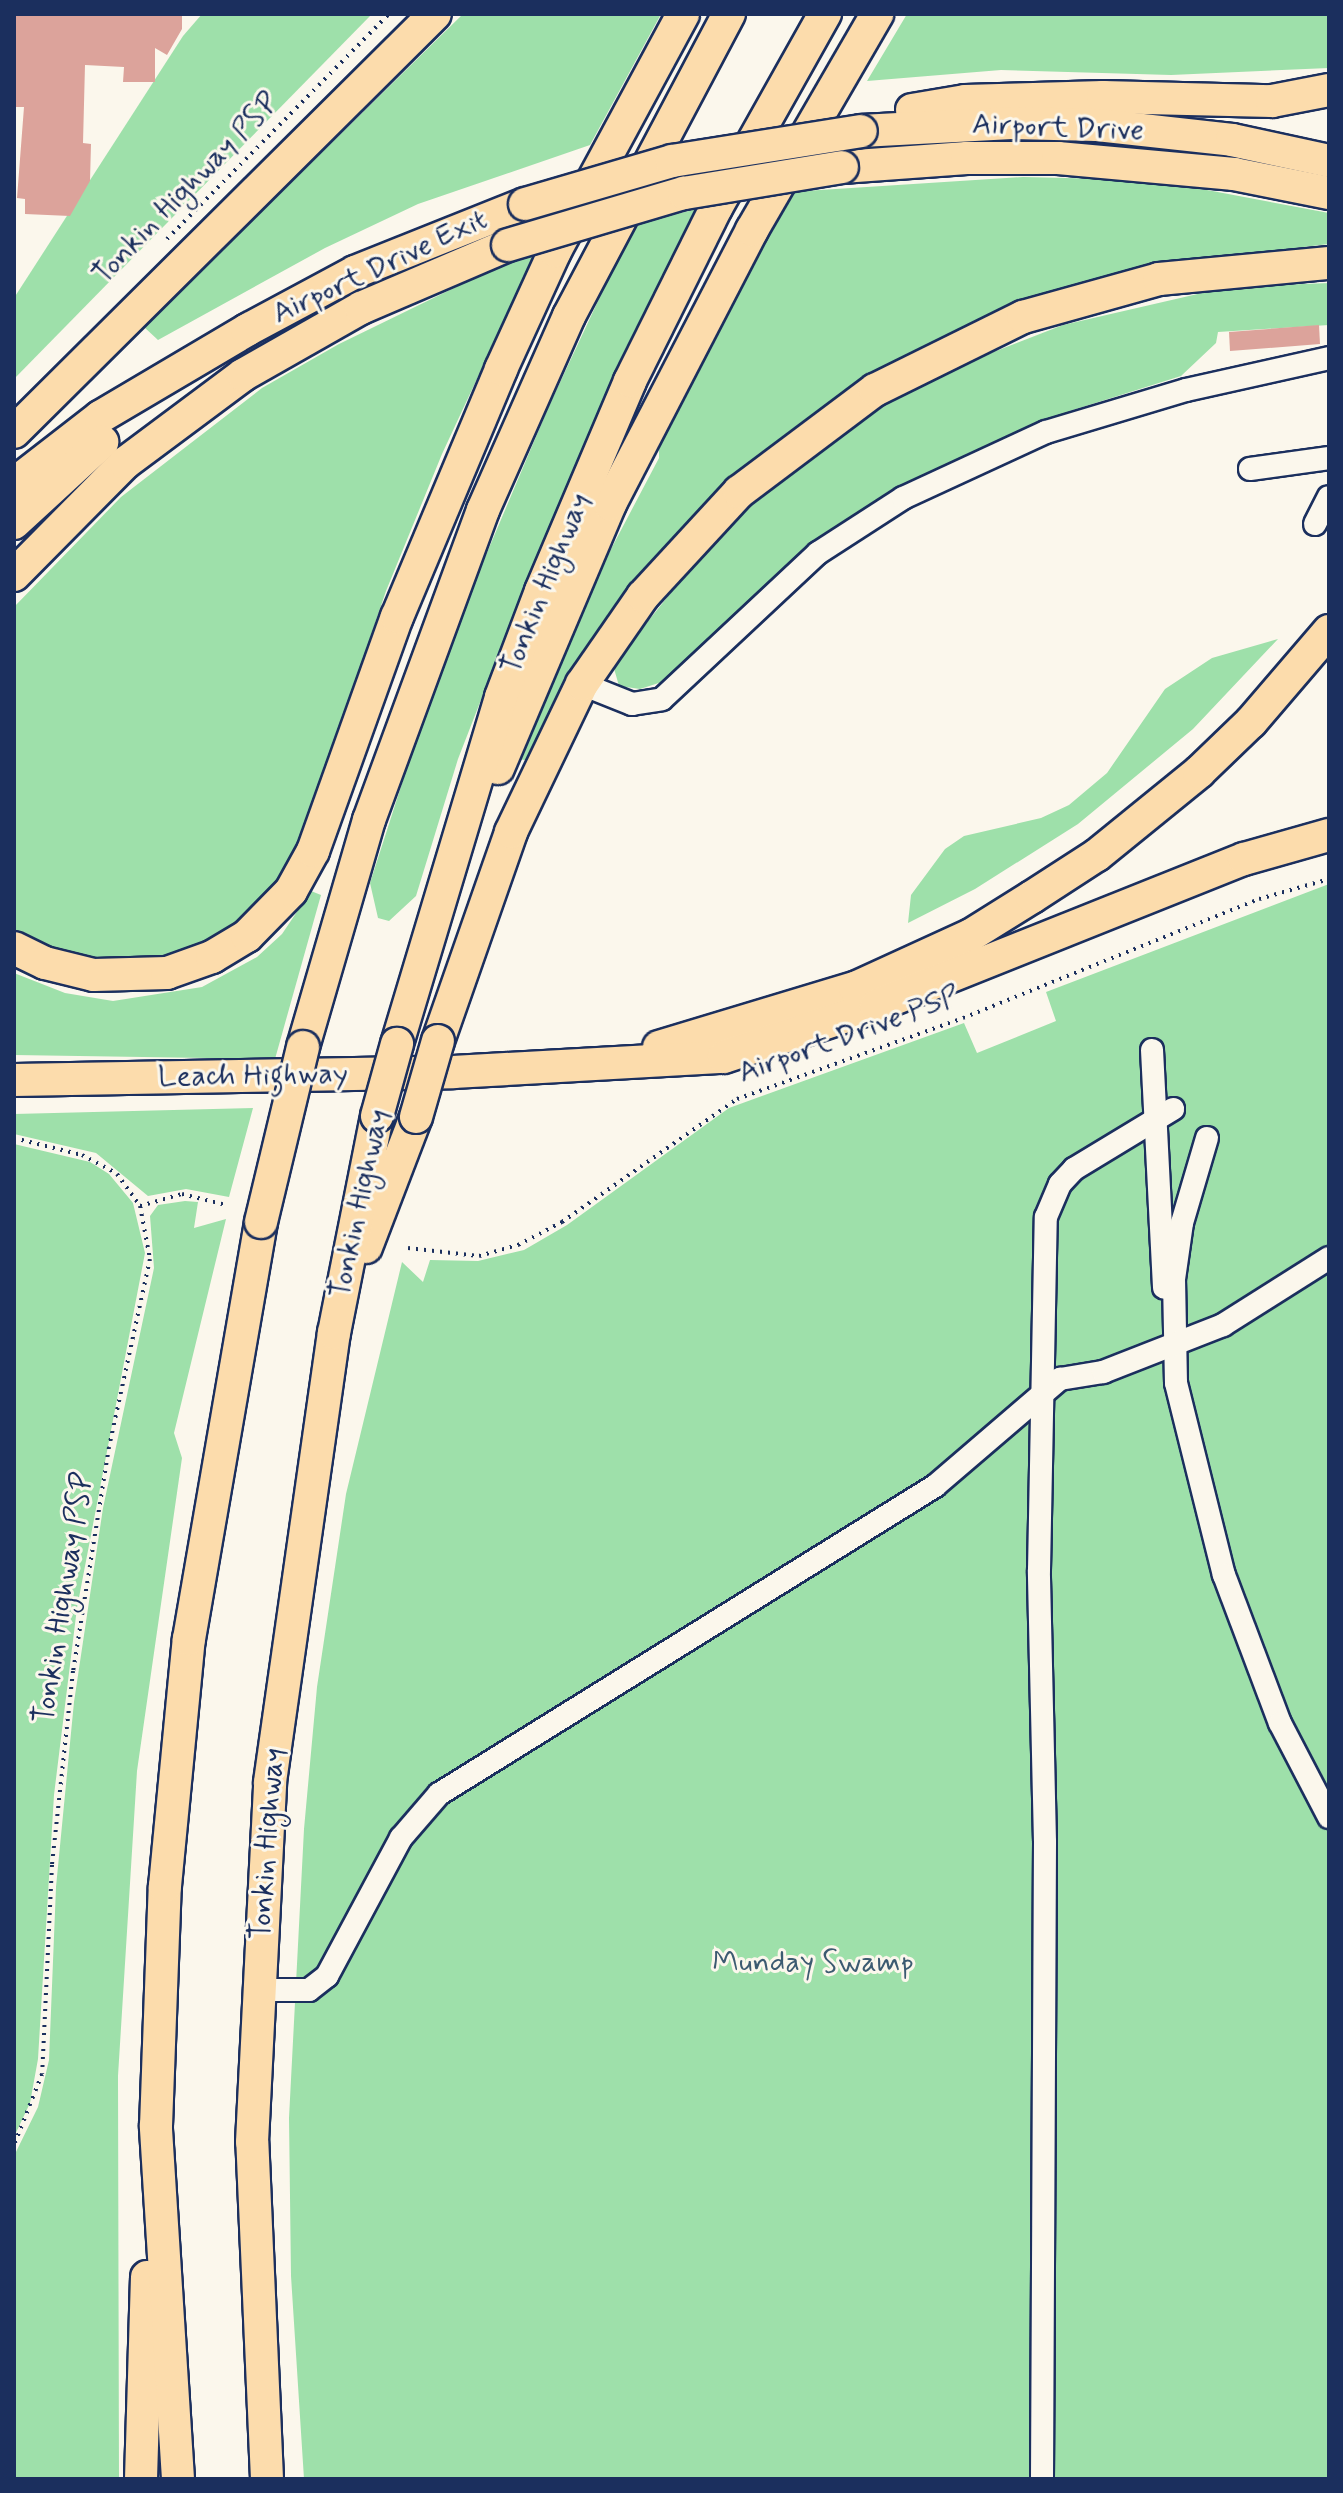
<!DOCTYPE html>
<style>
body{margin:0}
#map{position:relative;width:1343px;height:2493px;overflow:hidden;background:#fbf7ec;font-family:Mynerve,sans-serif}
div>[style]{position:absolute}
.green>*{inset:0;background:#9ee0aa}
.building>*{inset:0;background:#dca39b}
.path>*{height:4px;margin-top:-2px;transform-origin:0;background:repeating-linear-gradient(90deg,#1b2f5e 0 2px,transparent 0 8px)}
.roads{filter:drop-shadow(2px 0 #1b2f5e) drop-shadow(-2px 0 #1b2f5e) drop-shadow(0 2px #1b2f5e) drop-shadow(0 -2px #1b2f5e)}
.minor>*{height:22px;margin:-11px;padding:0 11px;transform-origin:11px;border-radius:11px;background:#fbf7ec}
.highway>*{height:32px;margin:-16px;padding:0 16px;transform-origin:16px;border-radius:16px;background:#fcdcac}
.bridges{filter:drop-shadow(2px 0 #1b2f5e) drop-shadow(-2px 0 #1b2f5e) drop-shadow(0 2px #1b2f5e) drop-shadow(0 -2px #1b2f5e)}
.highway-bridge>*{height:32px;margin:-16px;padding:0 16px;transform-origin:16px;border-radius:16px;background:#fcdcac}
span{translate:-50% -50%;white-space:nowrap;text-align:center;line-height:1.15;-webkit-text-stroke:6px #fbf7ec;paint-order:stroke}
.street-label{font-size:30px;color:#1b2f5e}
.park-label{font-size:30px;color:#3c5b71}
.frame{position:absolute;inset:0;border:16px solid #1b2f5e;pointer-events:none}
</style>
<div id="map">
<div class="green">
<i style="clip-path:polygon(202px 14px,372px 14px,14px 379px,14px 298px,183px 36px)"></i>
<i style="clip-path:polygon(463px 14px,661px 14px,590px 145px,418px 204px,325px 248px,158px 340px,144px 327px)"></i>
<i style="clip-path:polygon(907px 14px,1329px 14px,1329px 68px,1171px 75px,1001px 70px,867px 81px)"></i>
<i style="clip-path:polygon(1023px 177px,1108px 179px,1207px 190px,1329px 213px,1329px 244px,1158px 264px,1083px 283px,960px 328px,850px 388px,733px 477px,677px 535px,629px 595px,531px 761px,518px 759px,591px 587px,659px 458px,659px 441px,789px 192px)"></i>
<i style="clip-path:polygon(697px 209px,542px 543px,458px 759px,416px 896px,389px 921px,378px 918px,370px 883px,414px 746px,456px 626px,549px 406px,634px 224px)"></i>
<i style="clip-path:polygon(534px 256px,442px 454px,386px 591px,314px 803px,280px 881px,222px 938px,143px 965px,72px 959px,14px 934px,14px 607px,121px 497px,262px 388px,339px 344px,493px 269px)"></i>
<i style="clip-path:polygon(1329px 283px,1329px 325px,1218px 332px,1216px 343px,1181px 376px,1070px 411px,942px 467px,876px 502px,779px 571px,668px 680px,640px 689px,619px 686px,613px 665px,705px 550px,762px 496px,893px 399px,960px 365px,1063px 325px,1228px 287px)"></i>
<i style="clip-path:polygon(1278px 639px,1193px 729px,1078px 824px,975px 889px,908px 923px,911px 895px,945px 849px,964px 836px,1041px 818px,1069px 805px,1107px 773px,1165px 689px,1212px 658px)"></i>
<i style="clip-path:polygon(1329px 884px,1329px 2479px,304px 2479px,291px 2276px,289px 2118px,304px 1829px,317px 1687px,346px 1494px,402px 1262px,423px 1282px,430px 1260px,478px 1261px,524px 1250px,567px 1225px,729px 1108px,964px 1023px,977px 1053px,1056px 1021px,1046px 992px)"></i>
<i style="clip-path:polygon(311px 891px,321px 895px,275px 1059px,14px 1055px,14px 973px,65px 993px,113px 1001px,202px 987px,257px 957px,282px 934px)"></i>
<i style="clip-path:polygon(253px 1108px,229px 1197px,186px 1189px,148px 1196px,96px 1153px,14px 1134px,14px 1114px)"></i>
<i style="clip-path:polygon(14px 1144px,90px 1162px,109px 1174px,133px 1203px,145px 1253px,77px 1608px,54px 1795px,38px 2059px,30px 2103px,14px 2137px)"></i>
<i style="clip-path:polygon(185px 1201px,198px 1202px,194px 1228px,226px 1219px,174px 1433px,182px 1458px,137px 1771px,118px 2076px,119px 2479px,14px 2479px,14px 2156px,38px 2107px,49px 2060px,56px 1887px,74px 1702px,103px 1508px,154px 1268px,150px 1216px,158px 1205px)"></i>
</div>
<div class="building">
<i style="clip-path:polygon(14px 14px,182px 15px,182px 29px,167px 55px,155px 48px,155px 82px,123px 82px,124px 67px,85px 65px,83px 143px,91px 144px,90px 181px,70px 216px,25px 214px,25px 199px,17px 198px,24px 107px,15px 107px)"></i>
<i style="clip-path:polygon(1319px 325px,1320px 344px,1230px 351px,1229px 332px)"></i>
</div>
<div class="path">
<i style="left:167px;top:239px;width:316px;rotate:-45.4deg"></i>
<i style="left:14px;top:1138px;width:70px;rotate:14deg"></i>
<i style="left:82px;top:1155px;width:40px;rotate:28deg"></i>
<i style="left:117px;top:1174px;width:39px;rotate:54deg"></i>
<i style="left:140px;top:1206px;width:54px;rotate:79.3deg"></i>
<i style="left:150px;top:1259px;width:192px;rotate:102.3deg"></i>
<i style="left:109px;top:1447px;width:227px;rotate:99.1deg"></i>
<i style="left:73px;top:1671px;width:195px;rotate:96.2deg"></i>
<i style="left:52px;top:1865px;width:209px;rotate:92.7deg"></i>
<i style="left:42px;top:2074px;width:76px;rotate:111.5deg"></i>
<i style="left:140px;top:1206px;width:44px;rotate:-15.9deg"></i>
<i style="left:182px;top:1194px;width:45px;rotate:14deg"></i>
<i style="left:408px;top:1248px;width:71px;rotate:6.4deg"></i>
<i style="left:479px;top:1256px;width:41px;rotate:-15.8deg"></i>
<i style="left:518px;top:1245px;width:50px;rotate:-27.6deg"></i>
<i style="left:562px;top:1222px;width:214px;rotate:-35.1deg"></i>
<i style="left:737px;top:1099px;width:240px;rotate:-19.7deg"></i>
<i style="left:963px;top:1018px;width:319px;rotate:-21.9deg"></i>
<i style="left:1259px;top:899px;width:73px;rotate:-15.9deg"></i>
</div>
<div class="roads">
<div class="minor">
<i style="left:1250px;top:469px;width:80px;rotate:-7.9deg"></i>
<i style="left:1315px;top:524px;width:30px;rotate:-63deg"></i>
<i style="left:582px;top:684px;width:54px;rotate:21.8deg"></i>
<i style="left:632px;top:704px;width:30px;rotate:-9deg"></i>
<i style="left:662px;top:699px;width:214px;rotate:-43.1deg"></i>
<i style="left:818px;top:553px;width:101px;rotate:-32.9deg"></i>
<i style="left:903px;top:498px;width:157px;rotate:-24.8deg"></i>
<i style="left:1046px;top:432px;width:146px;rotate:-16.7deg"></i>
<i style="left:1186px;top:390px;width:147px;rotate:-12.6deg"></i>
<i style="left:1152px;top:1050px;width:238px;rotate:87.1deg"></i>
<i style="left:1207px;top:1138px;width:89px;rotate:106.4deg"></i>
<i style="left:1182px;top:1223px;width:57px;rotate:98.1deg"></i>
<i style="left:1174px;top:1279px;width:104px;rotate:88.9deg"></i>
<i style="left:1176px;top:1383px;width:198px;rotate:76deg"></i>
<i style="left:1224px;top:1575px;width:158px;rotate:69.3deg"></i>
<i style="left:1280px;top:1723px;width:106px;rotate:62.5deg"></i>
<i style="left:260px;top:1990px;width:49px"></i>
<i style="left:309px;top:1990px;width:23px;rotate:-38deg"></i>
<i style="left:327px;top:1976px;width:157px;rotate:-61.8deg"></i>
<i style="left:401px;top:1838px;width:58px;rotate:-49.2deg"></i>
<i style="left:439px;top:1794px;width:584px;rotate:-31.84deg"></i>
<i style="left:935px;top:1486px;width:165px;rotate:-40.6deg"></i>
<i style="left:1060px;top:1379px;width:44px;rotate:-9.2deg"></i>
<i style="left:1103px;top:1372px;width:129px;rotate:-21.4deg"></i>
<i style="left:1223px;top:1325px;width:125px;rotate:-32.3deg"></i>
<i style="left:1042px;top:2479px;width:637px;rotate:-89.73deg"></i>
<i style="left:1045px;top:1842px;width:272px;rotate:-91.3deg"></i>
<i style="left:1039px;top:1570px;width:353px;rotate:-88.9deg"></i>
<i style="left:1046px;top:1217px;width:36px;rotate:-67deg"></i>
<i style="left:1060px;top:1184px;width:21px;rotate:-47deg"></i>
<i style="left:1074px;top:1169px;width:116px;rotate:-31.2deg"></i>
</div>
<div class="highway">
<i style="left:912px;top:110px;width:54px;rotate:-9.6deg"></i>
<i style="left:965px;top:101px;width:138px;rotate:-1.7deg"></i>
<i style="left:1103px;top:97px;width:169px;rotate:1.4deg"></i>
<i style="left:1272px;top:101px;width:58px;rotate:-10.9deg"></i>
<i style="left:861px;top:131px;width:151px;rotate:-3deg"></i>
<i style="left:1012px;top:123px;width:85px;rotate:1.3deg"></i>
<i style="left:1097px;top:125px;width:136px;rotate:6.3deg"></i>
<i style="left:1232px;top:140px;width:99px;rotate:12.2deg"></i>
<i style="left:842px;top:167px;width:125px;rotate:-4.1deg"></i>
<i style="left:967px;top:158px;width:91px"></i>
<i style="left:1058px;top:158px;width:177px;rotate:5.2deg"></i>
<i style="left:1234px;top:174px;width:97px;rotate:11.3deg"></i>
<i style="left:14px;top:432px;width:593px;rotate:-44.8deg"></i>
<i style="left:14px;top:484px;width:109px;rotate:-37.9deg"></i>
<i style="left:100px;top:417px;width:171px;rotate:-30.6deg"></i>
<i style="left:247px;top:330px;width:123px;rotate:-28.2deg"></i>
<i style="left:355px;top:272px;width:183px;rotate:-21.8deg"></i>
<i style="left:14px;top:523px;width:120px;rotate:-42.6deg"></i>
<i style="left:14px;top:575px;width:158px;rotate:-45.3deg"></i>
<i style="left:125px;top:463px;width:147px;rotate:-36.7deg"></i>
<i style="left:243px;top:375px;width:136px;rotate:-29.6deg"></i>
<i style="left:361px;top:308px;width:160px;rotate:-23.2deg"></i>
<i style="left:498px;top:768px;width:287px;rotate:-67deg"></i>
<i style="left:610px;top:504px;width:309px;rotate:-62.6deg"></i>
<i style="left:752px;top:230px;width:250px;rotate:-59.9deg"></i>
<i style="left:14px;top:948px;width:34px;rotate:26deg"></i>
<i style="left:45px;top:963px;width:50px;rotate:13.8deg"></i>
<i style="left:94px;top:975px;width:73px;rotate:-1.6deg"></i>
<i style="left:167px;top:973px;width:48px;rotate:-19.6deg"></i>
<i style="left:212px;top:957px;width:41px;rotate:-31deg"></i>
<i style="left:247px;top:936px;width:63px;rotate:-45.6deg"></i>
<i style="left:291px;top:891px;width:46px;rotate:-61.2deg"></i>
<i style="left:313px;top:851px;width:249px;rotate:-70.3deg"></i>
<i style="left:397px;top:617px;width:269px;rotate:-67.2deg"></i>
<i style="left:501px;top:369px;width:130px;rotate:-65.4deg"></i>
<i style="left:555px;top:251px;width:269px;rotate:-61.6deg"></i>
<i style="left:438px;top:1041px;width:221px;rotate:-70.7deg"></i>
<i style="left:511px;top:832px;width:164px;rotate:-64.4deg"></i>
<i style="left:582px;top:684px;width:107px;rotate:-55.3deg"></i>
<i style="left:643px;top:596px;width:142px;rotate:-47.3deg"></i>
<i style="left:739px;top:492px;width:170px;rotate:-36.9deg"></i>
<i style="left:875px;top:390px;width:165px;rotate:-26.3deg"></i>
<i style="left:1023px;top:317px;width:141px;rotate:-15.6deg"></i>
<i style="left:1159px;top:279px;width:171px;rotate:-5.4deg"></i>
<i style="left:397px;top:1044px;width:362px;rotate:-73.3deg"></i>
<i style="left:501px;top:697px;width:113px;rotate:-69.3deg"></i>
<i style="left:541px;top:591px;width:228px;rotate:-67deg"></i>
<i style="left:630px;top:381px;width:193px;rotate:-63.6deg"></i>
<i style="left:716px;top:208px;width:223px;rotate:-60.7deg"></i>
<i style="left:303px;top:1047px;width:236px;rotate:-73.8deg"></i>
<i style="left:369px;top:820px;width:330px;rotate:-69.8deg"></i>
<i style="left:483px;top:510px;width:212px;rotate:-66.1deg"></i>
<i style="left:569px;top:316px;width:342px;rotate:-62.1deg"></i>
<i style="left:659px;top:1047px;width:205px;rotate:-16.8deg"></i>
<i style="left:855px;top:988px;width:128px;rotate:-24.6deg"></i>
<i style="left:971px;top:935px;width:72px;rotate:-31.9deg"></i>
<i style="left:1032px;top:897px;width:77px;rotate:-32.9deg"></i>
<i style="left:1097px;top:855px;width:132px;rotate:-39.1deg"></i>
<i style="left:1199px;top:772px;width:72px;rotate:-43.9deg"></i>
<i style="left:1251px;top:722px;width:120px;rotate:-49.4deg"></i>
<i style="left:14px;top:1080px;width:439px;rotate:-1deg"></i>
<i style="left:453px;top:1072px;width:271px;rotate:-3.2deg"></i>
<i style="left:724px;top:1057px;width:160px;rotate:-18.5deg"></i>
<i style="left:876px;top:1006px;width:396px;rotate:-21.8deg"></i>
<i style="left:1244px;top:859px;width:88px;rotate:-15.8deg"></i>
<i style="left:366px;top:1247px;width:139px;rotate:-69deg"></i>
<i style="left:141px;top:2479px;width:202px;rotate:-88.3deg"></i>
<i style="left:178px;top:2479px;width:354px;rotate:-93.6deg"></i>
<i style="left:156px;top:2126px;width:240px;rotate:-87.9deg"></i>
<i style="left:165px;top:1886px;width:248px;rotate:-84.5deg"></i>
<i style="left:189px;top:1639px;width:423px;rotate:-80.2deg"></i>
<i style="left:267px;top:2479px;width:337px;rotate:-92.5deg"></i>
<i style="left:252px;top:2142px;width:360px;rotate:-87.1deg"></i>
<i style="left:270px;top:1782px;width:454px;rotate:-81.9deg"></i>
<i style="left:334px;top:1333px;width:221px;rotate:-78.8deg"></i>
</div>
</div>
<div class="bridges">
<div class="highway-bridge">
<i style="left:525px;top:204px;width:153px;rotate:-16.3deg"></i>
<i style="left:672px;top:161px;width:191px;rotate:-9deg"></i>
<i style="left:508px;top:245px;width:184px;rotate:-16.5deg"></i>
<i style="left:684px;top:193px;width:160px;rotate:-9.3deg"></i>
<i style="left:377px;top:1116px;width:75px;rotate:-74.5deg"></i>
<i style="left:416px;top:1117px;width:79px;rotate:-73.9deg"></i>
<i style="left:261px;top:1222px;width:180px;rotate:-76.5deg"></i>
</div>
</div>
<div class="street-label">
<span style="left:1058px;top:128px;rotate:2deg">Airport Drive</span>
<span style="left:186px;top:189px;rotate:-46deg">Tonkin Highway PSP</span>
<span style="left:380px;top:267px;rotate:-25deg">Airport Drive Exit</span>
<span style="left:546px;top:584px;rotate:-68deg">Tonkin Highway</span>
<span style="left:849px;top:1035px;rotate:-20deg">Airport Drive PSP</span>
<span style="left:253px;top:1076px;rotate:-1deg">Leach Highway</span>
<span style="left:360px;top:1204px;rotate:-78deg">Tonkin Highway</span>
<span style="left:64px;top:1598px;rotate:-81deg">Tonkin Highway PSP</span>
<span style="left:268px;top:1844px;rotate:-86deg">Tonkin Highway</span>
</div>
<div class="park-label">
<span style="left:813px;top:1963px">Munday Swamp</span>
</div>
<div class="frame"></div>
</div>
